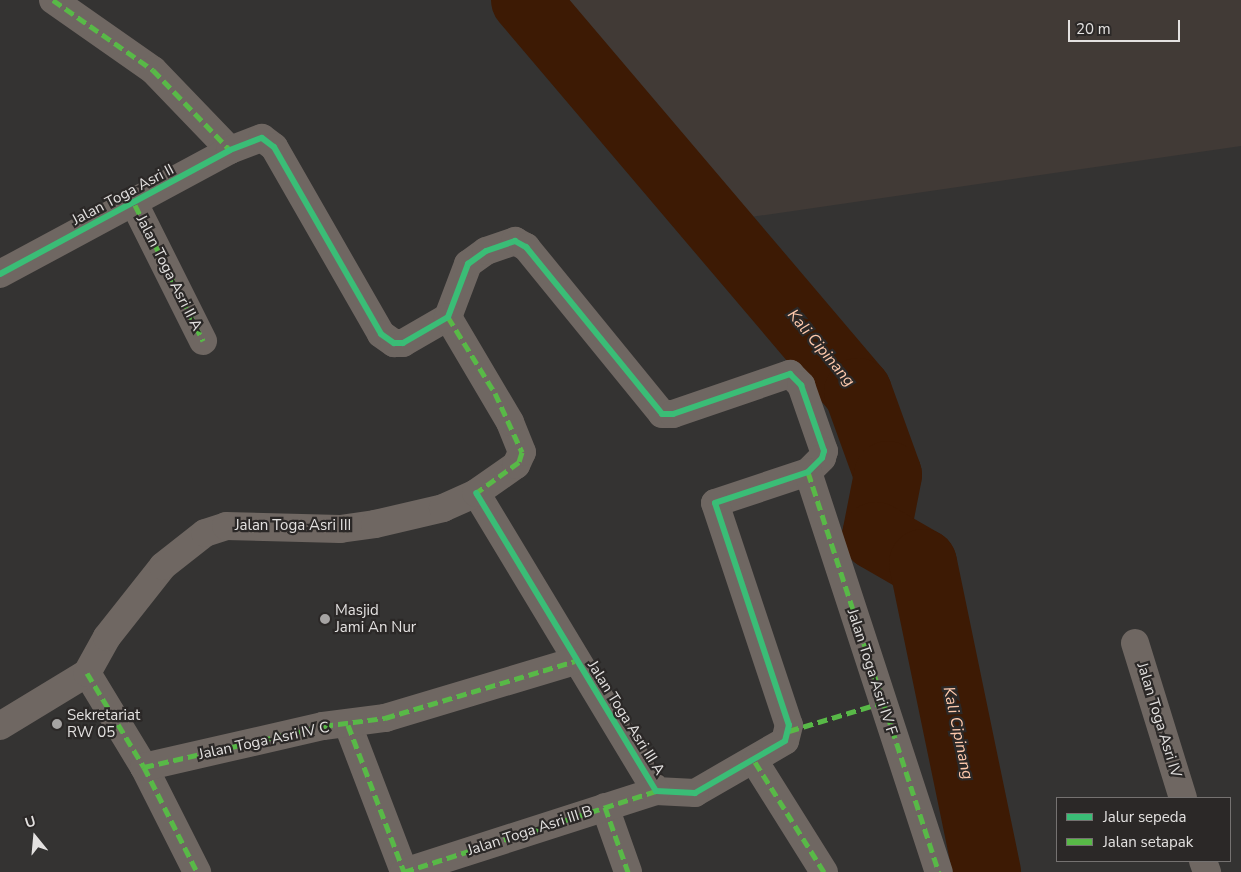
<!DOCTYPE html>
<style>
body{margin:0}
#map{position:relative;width:1241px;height:872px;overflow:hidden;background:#343332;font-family:"Nunito Sans",sans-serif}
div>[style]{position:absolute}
.built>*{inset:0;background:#413a36}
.river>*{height:68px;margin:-34px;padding:0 34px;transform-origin:34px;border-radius:34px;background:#3d1a04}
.street>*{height:28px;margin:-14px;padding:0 14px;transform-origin:14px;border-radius:14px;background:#6f6762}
.quiet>*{height:5px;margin-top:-2.5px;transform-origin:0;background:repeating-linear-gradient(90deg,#58b947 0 10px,transparent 0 15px)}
.cycleway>*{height:6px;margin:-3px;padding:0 3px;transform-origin:3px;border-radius:3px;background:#3abd76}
.dots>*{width:14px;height:14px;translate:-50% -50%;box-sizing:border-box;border:2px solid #2b2827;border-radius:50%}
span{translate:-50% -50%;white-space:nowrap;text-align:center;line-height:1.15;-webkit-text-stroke:4.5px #2b2827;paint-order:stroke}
.street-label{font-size:15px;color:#e3e1e0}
.poi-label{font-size:15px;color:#e3e1e0}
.left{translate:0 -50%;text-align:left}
.water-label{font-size:16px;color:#fec9ac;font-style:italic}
.legend{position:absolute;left:1056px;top:797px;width:175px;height:65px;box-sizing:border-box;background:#2b2827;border:1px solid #757271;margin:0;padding:6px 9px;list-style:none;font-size:15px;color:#e3e1e0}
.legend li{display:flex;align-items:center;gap:10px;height:25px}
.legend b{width:25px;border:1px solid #757271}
.north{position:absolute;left:10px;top:812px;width:50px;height:50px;-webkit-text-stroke:4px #2b2827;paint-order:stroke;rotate:343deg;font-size:14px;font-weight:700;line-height:20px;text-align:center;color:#e3e1e0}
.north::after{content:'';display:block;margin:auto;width:18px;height:22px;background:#e3e1e0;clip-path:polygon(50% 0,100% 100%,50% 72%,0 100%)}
.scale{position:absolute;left:1068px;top:20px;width:112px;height:22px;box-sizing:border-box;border:2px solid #e3e1e0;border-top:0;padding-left:6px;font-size:15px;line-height:18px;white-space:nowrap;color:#e3e1e0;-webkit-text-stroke:4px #2b2827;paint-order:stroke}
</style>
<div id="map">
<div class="built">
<i style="clip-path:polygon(514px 0,1241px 0,1241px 146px,744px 218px,555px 68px)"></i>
</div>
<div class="river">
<i style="left:525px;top:0;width:514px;rotate:49.65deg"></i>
<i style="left:858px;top:392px;width:88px;rotate:70.1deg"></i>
<i style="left:888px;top:475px;width:62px;rotate:101.1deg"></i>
<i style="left:876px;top:536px;width:54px;rotate:29.9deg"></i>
<i style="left:923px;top:563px;width:316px;rotate:78.3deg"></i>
</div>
<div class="street">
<i style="left:53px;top:0;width:122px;rotate:35deg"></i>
<i style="left:153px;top:70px;width:111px;rotate:46.1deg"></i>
<i style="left:135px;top:205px;width:152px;rotate:63.4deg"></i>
<i style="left:0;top:274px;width:261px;rotate:-28.3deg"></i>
<i style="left:230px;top:150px;width:34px;rotate:-21deg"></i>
<i style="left:262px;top:138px;width:15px;rotate:37deg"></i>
<i style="left:274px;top:147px;width:215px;rotate:60.2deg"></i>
<i style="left:381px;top:334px;width:16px;rotate:35deg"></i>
<i style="left:394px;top:343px;width:9px"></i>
<i style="left:403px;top:343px;width:52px;rotate:-30deg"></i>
<i style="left:448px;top:317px;width:57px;rotate:-69.3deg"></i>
<i style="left:468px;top:264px;width:22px;rotate:-36deg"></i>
<i style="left:486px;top:251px;width:31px;rotate:-19deg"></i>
<i style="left:515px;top:241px;width:13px;rotate:29deg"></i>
<i style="left:526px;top:247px;width:215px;rotate:50.8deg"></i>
<i style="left:662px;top:414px;width:11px"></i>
<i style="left:673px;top:414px;width:124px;rotate:-18.9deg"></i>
<i style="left:790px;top:374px;width:16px;rotate:45deg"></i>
<i style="left:801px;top:385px;width:70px;rotate:70.8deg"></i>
<i style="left:824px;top:451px;width:7px;rotate:106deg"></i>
<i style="left:822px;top:458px;width:20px;rotate:135deg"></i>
<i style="left:808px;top:472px;width:98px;rotate:161.6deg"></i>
<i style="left:715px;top:503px;width:234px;rotate:71.6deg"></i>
<i style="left:789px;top:725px;width:16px;rotate:104deg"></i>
<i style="left:785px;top:741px;width:104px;rotate:150deg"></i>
<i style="left:695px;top:793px;width:39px;rotate:-177deg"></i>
<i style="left:656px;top:791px;width:348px;rotate:-121.1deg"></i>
<i style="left:808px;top:472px;width:421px;rotate:71.9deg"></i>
<i style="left:1135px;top:643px;width:162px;rotate:72.8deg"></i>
<i style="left:87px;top:673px;width:110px;rotate:58.8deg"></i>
<i style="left:144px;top:767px;width:118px;rotate:63.2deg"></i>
<i style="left:348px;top:725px;width:157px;rotate:69.1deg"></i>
<i style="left:0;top:726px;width:102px;rotate:-31.3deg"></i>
<i style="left:87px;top:673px;width:41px;rotate:-60.9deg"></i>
<i style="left:107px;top:637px;width:90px;rotate:-51.7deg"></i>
<i style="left:163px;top:566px;width:53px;rotate:-38.2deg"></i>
<i style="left:205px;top:533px;width:22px;rotate:-18deg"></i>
<i style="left:226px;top:526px;width:114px;rotate:1.5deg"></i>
<i style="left:340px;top:529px;width:35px;rotate:-8deg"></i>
<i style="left:375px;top:524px;width:70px;rotate:-13.2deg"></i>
<i style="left:443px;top:508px;width:36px;rotate:-24deg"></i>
<i style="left:476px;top:493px;width:49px;rotate:-35deg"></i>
<i style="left:516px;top:465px;width:14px;rotate:-65deg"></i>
<i style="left:522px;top:452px;width:32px;rotate:-112deg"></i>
<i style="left:510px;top:422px;width:122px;rotate:-120.6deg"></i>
<i style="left:755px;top:762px;width:130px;rotate:57.9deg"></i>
<i style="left:144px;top:767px;width:184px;rotate:-12.9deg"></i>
<i style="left:323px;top:726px;width:63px;rotate:-7.4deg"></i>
<i style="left:385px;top:718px;width:198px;rotate:-16.7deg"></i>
<i style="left:605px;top:807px;width:69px;rotate:70.5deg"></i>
<i style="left:1203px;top:861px;width:12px;rotate:70deg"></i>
<i style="left:404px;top:872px;width:265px;rotate:-17.8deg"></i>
</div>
<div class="quiet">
<i style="left:53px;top:0;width:122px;rotate:35deg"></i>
<i style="left:153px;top:70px;width:111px;rotate:46.1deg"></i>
<i style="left:135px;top:205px;width:152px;rotate:63.4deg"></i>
<i style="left:448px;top:317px;width:89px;rotate:58.3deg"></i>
<i style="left:495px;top:393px;width:65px;rotate:65.4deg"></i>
<i style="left:522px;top:452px;width:10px;rotate:107deg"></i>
<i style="left:519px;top:462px;width:53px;rotate:144.2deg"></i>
<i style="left:476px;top:493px;width:4px;rotate:56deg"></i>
<i style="left:808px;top:472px;width:421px;rotate:71.9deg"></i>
<i style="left:87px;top:673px;width:110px;rotate:58.8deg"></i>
<i style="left:144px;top:767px;width:118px;rotate:63.2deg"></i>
<i style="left:348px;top:725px;width:157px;rotate:69.1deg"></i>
<i style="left:789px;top:731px;width:96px;rotate:-16.9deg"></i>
<i style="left:755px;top:762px;width:130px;rotate:57.9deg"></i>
<i style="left:144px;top:767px;width:184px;rotate:-12.9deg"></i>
<i style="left:323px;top:726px;width:63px;rotate:-7.4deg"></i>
<i style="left:385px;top:718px;width:198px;rotate:-16.7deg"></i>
<i style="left:605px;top:807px;width:69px;rotate:70.5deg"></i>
<i style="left:404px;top:872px;width:265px;rotate:-17.8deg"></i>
</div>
<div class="cycleway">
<i style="left:0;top:274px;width:261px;rotate:-28.3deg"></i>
<i style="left:230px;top:150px;width:34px;rotate:-21deg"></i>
<i style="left:262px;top:138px;width:15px;rotate:37deg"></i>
<i style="left:274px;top:147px;width:215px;rotate:60.2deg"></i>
<i style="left:381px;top:334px;width:16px;rotate:35deg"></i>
<i style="left:394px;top:343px;width:9px"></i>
<i style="left:403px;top:343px;width:52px;rotate:-30deg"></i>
<i style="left:448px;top:317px;width:57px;rotate:-69.3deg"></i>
<i style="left:468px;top:264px;width:22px;rotate:-36deg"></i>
<i style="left:486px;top:251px;width:31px;rotate:-19deg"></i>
<i style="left:515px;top:241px;width:13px;rotate:29deg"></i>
<i style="left:526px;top:247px;width:215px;rotate:50.8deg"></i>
<i style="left:662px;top:414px;width:11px"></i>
<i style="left:673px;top:414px;width:124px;rotate:-18.9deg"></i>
<i style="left:790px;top:374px;width:16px;rotate:45deg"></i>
<i style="left:801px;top:385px;width:70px;rotate:70.8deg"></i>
<i style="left:824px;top:451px;width:7px;rotate:106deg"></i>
<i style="left:822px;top:458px;width:20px;rotate:135deg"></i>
<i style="left:808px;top:472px;width:98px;rotate:161.6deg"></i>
<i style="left:715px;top:503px;width:234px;rotate:71.6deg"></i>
<i style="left:789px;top:725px;width:16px;rotate:104deg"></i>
<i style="left:785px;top:741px;width:104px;rotate:150deg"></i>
<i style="left:695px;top:793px;width:39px;rotate:-177deg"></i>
<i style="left:656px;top:791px;width:348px;rotate:-121.1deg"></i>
</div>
<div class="dots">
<i style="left:325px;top:619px;background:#a6a4a3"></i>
<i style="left:57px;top:724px;background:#a6a4a3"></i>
</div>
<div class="street-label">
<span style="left:123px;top:195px;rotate:-28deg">Jalan Toga Asri II</span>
<span style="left:169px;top:273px;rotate:63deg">Jalan Toga Asri II A</span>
<span style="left:293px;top:526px">Jalan Toga Asri III</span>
<span style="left:872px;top:672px;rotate:72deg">Jalan Toga Asri IV F</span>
<span style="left:626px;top:718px;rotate:58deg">Jalan Toga Asri III A</span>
<span style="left:1159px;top:720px;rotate:73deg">Jalan Toga Asri IV</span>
<span style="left:264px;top:741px;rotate:-12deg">Jalan Toga Asri IV C</span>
<span style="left:530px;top:831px;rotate:-18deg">Jalan Toga Asri III B</span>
</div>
<div class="poi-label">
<span class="left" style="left:335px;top:619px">Masjid<br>Jami An Nur</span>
<span class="left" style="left:67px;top:724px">Sekretariat<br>RW 05</span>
</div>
<div class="water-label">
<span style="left:821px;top:348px;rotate:50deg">Kali Cipinang</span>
<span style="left:958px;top:733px;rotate:78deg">Kali Cipinang</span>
</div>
<ul class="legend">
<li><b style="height:6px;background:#3abd76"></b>Jalur sepeda</li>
<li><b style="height:6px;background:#58b947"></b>Jalan setapak</li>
</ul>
<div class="north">U</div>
<div class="scale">20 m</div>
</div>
